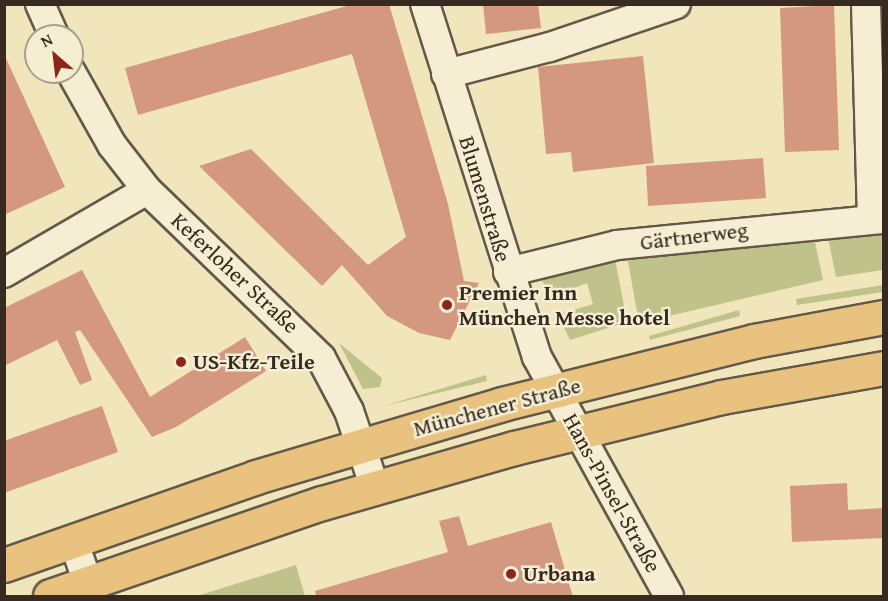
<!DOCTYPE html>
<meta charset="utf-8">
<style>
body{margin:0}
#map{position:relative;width:888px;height:601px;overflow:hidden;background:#f0e5bb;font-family:"Gentium Book Plus",serif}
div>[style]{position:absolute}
.green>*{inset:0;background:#c0c28c}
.building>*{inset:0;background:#d49881}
.roads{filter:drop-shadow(2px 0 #645948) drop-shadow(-2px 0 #645948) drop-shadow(0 2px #645948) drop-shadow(0 -2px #645948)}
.minor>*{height:28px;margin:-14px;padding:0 14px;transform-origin:14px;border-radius:14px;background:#f5eed3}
.major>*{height:33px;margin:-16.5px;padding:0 16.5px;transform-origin:16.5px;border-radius:16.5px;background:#e8c27e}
.dots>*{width:16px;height:16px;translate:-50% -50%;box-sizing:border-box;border:3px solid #f5eed3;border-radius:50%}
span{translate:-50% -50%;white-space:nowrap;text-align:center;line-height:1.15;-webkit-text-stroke:5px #f5eed3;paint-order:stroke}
.street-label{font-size:22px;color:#362a21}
.poi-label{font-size:22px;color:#362a21;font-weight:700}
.left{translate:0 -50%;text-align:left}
.frame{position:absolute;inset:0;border:6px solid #362a21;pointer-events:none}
.north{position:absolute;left:24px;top:24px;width:60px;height:60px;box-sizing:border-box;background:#f5eed3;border:2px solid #a9a08c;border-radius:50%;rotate:332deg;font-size:16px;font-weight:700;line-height:24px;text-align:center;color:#362a21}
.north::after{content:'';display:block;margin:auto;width:21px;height:27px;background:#8f2418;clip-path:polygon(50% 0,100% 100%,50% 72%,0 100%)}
</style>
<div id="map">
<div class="green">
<i style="clip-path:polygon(883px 235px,883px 270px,836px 277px,828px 238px)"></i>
<i style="clip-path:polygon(814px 237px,823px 280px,639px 323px,627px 256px)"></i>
<i style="clip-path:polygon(615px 259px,627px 322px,570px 340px,558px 315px,593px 304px,587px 283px,550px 297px,541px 278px)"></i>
<i style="clip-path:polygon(883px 285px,883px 292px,797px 305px,796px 299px)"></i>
<i style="clip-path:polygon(739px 310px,740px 316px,650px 340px,649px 336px)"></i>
<i style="clip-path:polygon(339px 343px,382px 378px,380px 387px,363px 389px)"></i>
<i style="clip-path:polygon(486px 375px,487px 381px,384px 406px)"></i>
<i style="clip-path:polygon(296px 565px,305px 596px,197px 596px)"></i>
</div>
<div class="building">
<i style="clip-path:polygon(354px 4px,389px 4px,448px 204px,464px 281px,479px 283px,450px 340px,419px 333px,387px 316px,342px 265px,322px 286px,199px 166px,251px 149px,368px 265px,406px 237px,352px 54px,138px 115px,125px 68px)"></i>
<i style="clip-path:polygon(483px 4px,538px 4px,541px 28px,486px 34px)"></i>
<i style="clip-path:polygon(834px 5px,839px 150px,785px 152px,780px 8px)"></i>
<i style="clip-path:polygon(4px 54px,65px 187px,4px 215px)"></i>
<i style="clip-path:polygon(643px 56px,654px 163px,573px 172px,571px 152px,546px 154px,538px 67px)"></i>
<i style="clip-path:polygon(763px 158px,766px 198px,648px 206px,646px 166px)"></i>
<i style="clip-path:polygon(82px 270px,150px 397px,245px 337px,266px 371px,176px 427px,152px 437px,80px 330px,75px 332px,92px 380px,80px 385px,57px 340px,4px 366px,4px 308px)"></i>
<i style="clip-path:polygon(102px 406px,118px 452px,4px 493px,4px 441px)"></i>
<i style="clip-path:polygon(847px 483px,848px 510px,884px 508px,884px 538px,792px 542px,790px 486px)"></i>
<i style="clip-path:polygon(459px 516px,468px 546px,551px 522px,573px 597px,316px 597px,315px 591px,448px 552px,439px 521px)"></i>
</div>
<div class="roads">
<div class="minor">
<i style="left:40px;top:4px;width:35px;rotate:66deg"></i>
<i style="left:425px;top:4px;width:370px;rotate:72.4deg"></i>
<i style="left:537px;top:357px;width:273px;rotate:61.1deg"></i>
<i style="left:866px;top:4px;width:215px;rotate:88.4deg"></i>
<i style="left:71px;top:72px;width:84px;rotate:60.7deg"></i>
<i style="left:112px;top:145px;width:57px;rotate:52.1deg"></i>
<i style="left:147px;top:190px;width:242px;rotate:44deg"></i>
<i style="left:321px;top:358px;width:60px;rotate:62.2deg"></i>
<i style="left:349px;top:411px;width:81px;rotate:71.3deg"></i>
<i style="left:446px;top:74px;width:107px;rotate:-14.6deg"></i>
<i style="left:550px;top:47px;width:133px;rotate:-18.8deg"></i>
<i style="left:508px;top:272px;width:112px;rotate:-13.9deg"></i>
<i style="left:617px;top:245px;width:268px;rotate:-5.6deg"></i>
<i style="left:4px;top:273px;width:165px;rotate:-30.1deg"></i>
<i style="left:73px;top:540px;width:46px;rotate:70.8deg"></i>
</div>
<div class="major">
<i style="left:4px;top:565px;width:267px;rotate:-19.2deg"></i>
<i style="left:256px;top:477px;width:257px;rotate:-16.5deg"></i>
<i style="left:502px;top:404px;width:260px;rotate:-14deg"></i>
<i style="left:754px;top:341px;width:132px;rotate:-10.5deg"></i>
<i style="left:50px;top:596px;width:287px;rotate:-18.9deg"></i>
<i style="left:322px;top:503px;width:200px;rotate:-16deg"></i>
<i style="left:514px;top:448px;width:213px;rotate:-13.8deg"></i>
<i style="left:721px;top:397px;width:166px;rotate:-10.1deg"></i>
</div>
</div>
<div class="dots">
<i style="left:447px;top:305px;background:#8f2418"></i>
<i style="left:181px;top:362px;background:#8f2418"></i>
<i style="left:511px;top:574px;background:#8f2418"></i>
</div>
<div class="street-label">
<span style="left:485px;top:199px;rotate:73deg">Blumenstraße</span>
<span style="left:694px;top:236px;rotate:-7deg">Gärtnerweg</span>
<span style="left:235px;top:273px;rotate:43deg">Keferloher Straße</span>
<span style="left:497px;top:407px;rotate:-15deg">Münchener Straße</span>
<span style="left:612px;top:493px;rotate:61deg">Hans-Pinsel-Straße</span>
</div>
<div class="poi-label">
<span class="left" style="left:459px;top:305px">Premier Inn<br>München Messe hotel</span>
<span class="left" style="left:193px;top:362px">US-Kfz-Teile</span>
<span class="left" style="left:523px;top:574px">Urbana</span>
</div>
<div class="frame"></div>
<div class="north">N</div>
</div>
